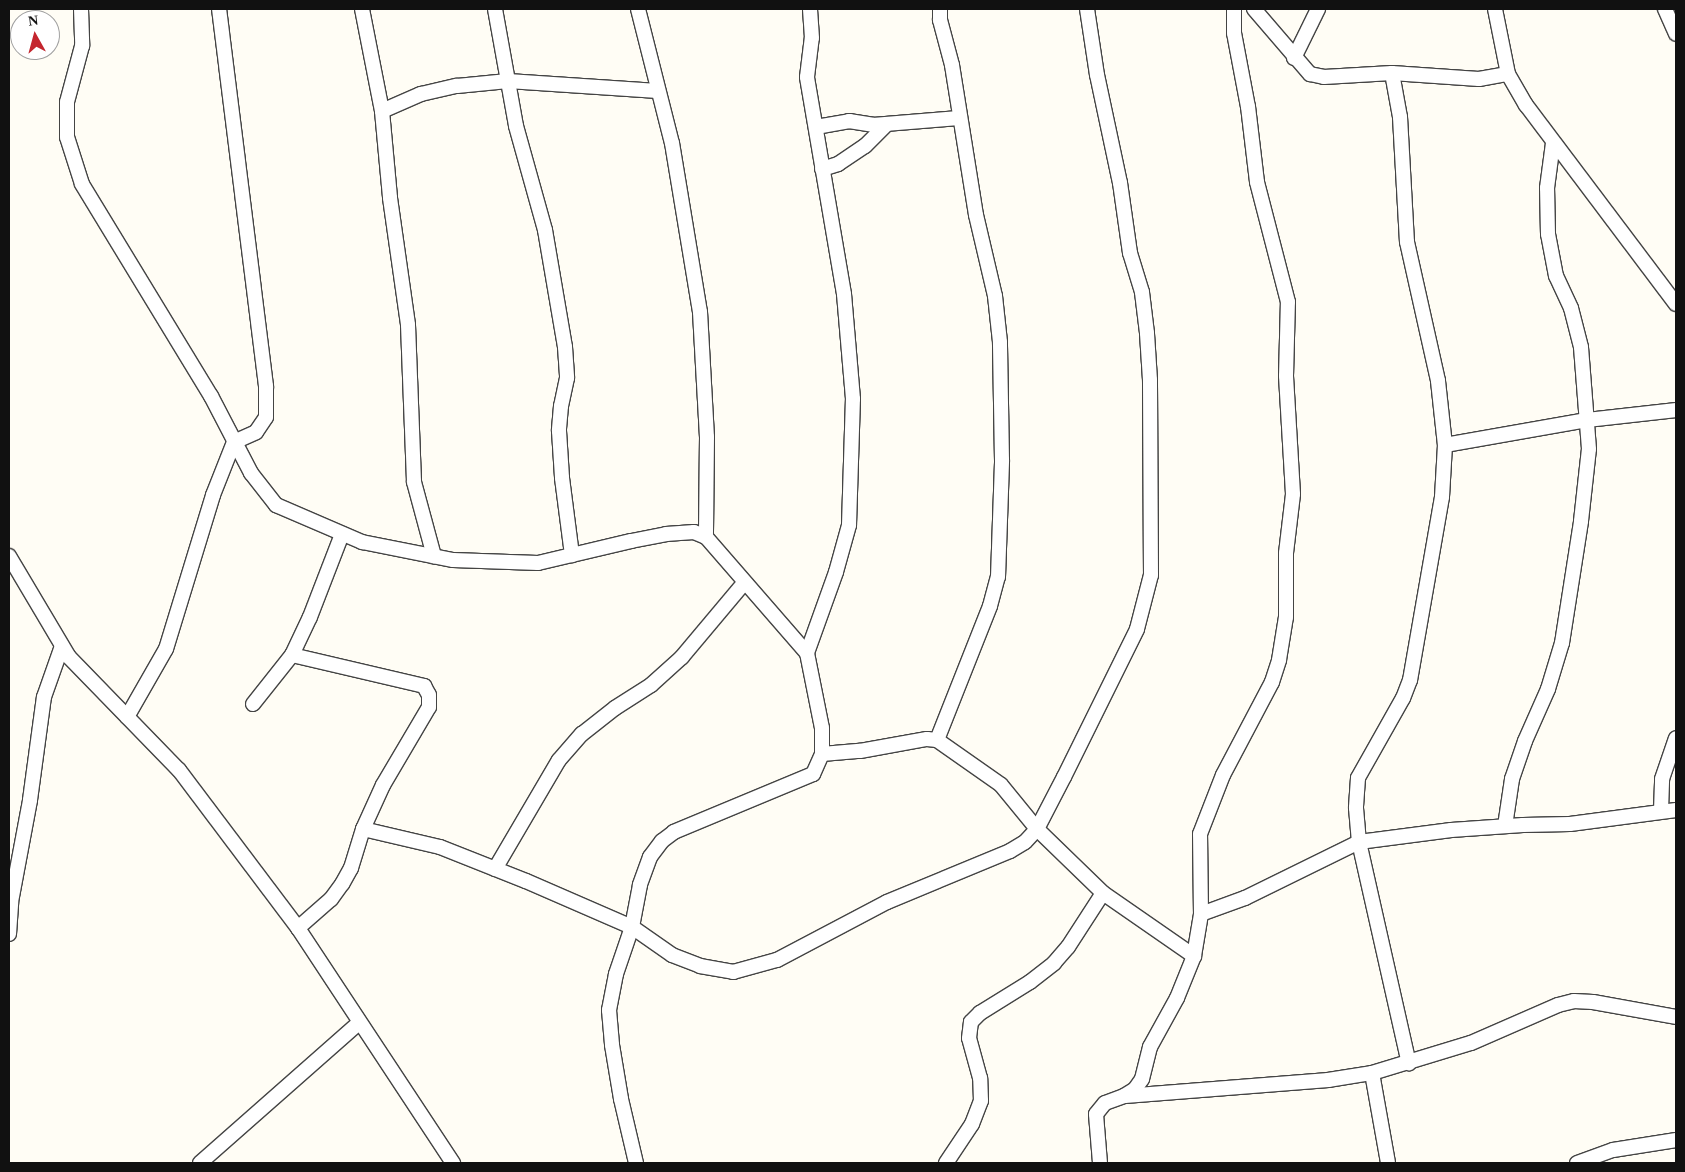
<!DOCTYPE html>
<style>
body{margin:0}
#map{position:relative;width:1685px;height:1172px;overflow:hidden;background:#fffdf5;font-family:"Times New Roman",serif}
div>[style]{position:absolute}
.roads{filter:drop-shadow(1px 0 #444) drop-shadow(-1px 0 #444) drop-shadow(0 1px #444) drop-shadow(0 -1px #444)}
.street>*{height:14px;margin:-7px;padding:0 7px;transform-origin:7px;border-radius:7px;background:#fff}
span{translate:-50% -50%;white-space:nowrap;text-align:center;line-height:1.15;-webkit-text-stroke:5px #fff;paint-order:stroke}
.frame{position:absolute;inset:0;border:10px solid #111;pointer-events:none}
.north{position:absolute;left:10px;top:10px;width:50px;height:50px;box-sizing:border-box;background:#fff;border:1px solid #a0a0a0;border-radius:50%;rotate:353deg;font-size:14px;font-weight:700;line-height:20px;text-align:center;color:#111}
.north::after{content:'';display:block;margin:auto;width:18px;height:22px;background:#c4262e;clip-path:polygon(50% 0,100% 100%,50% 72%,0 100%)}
</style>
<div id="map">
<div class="roads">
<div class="street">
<i style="left:81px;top:9px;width:37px;rotate:88deg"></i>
<i style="left:82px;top:46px;width:58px;rotate:105deg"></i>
<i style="left:67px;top:102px;width:35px;rotate:90deg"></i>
<i style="left:67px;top:137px;width:49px;rotate:72.3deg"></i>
<i style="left:82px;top:184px;width:248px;rotate:58.7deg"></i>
<i style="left:211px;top:396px;width:87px;rotate:62.5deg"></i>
<i style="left:251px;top:473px;width:41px;rotate:52deg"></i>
<i style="left:276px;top:505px;width:94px;rotate:23.3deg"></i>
<i style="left:362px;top:542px;width:93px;rotate:11.2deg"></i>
<i style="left:453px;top:560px;width:85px;rotate:2deg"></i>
<i style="left:538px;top:563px;width:96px;rotate:-13.3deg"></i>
<i style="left:631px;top:541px;width:36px;rotate:-11deg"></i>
<i style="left:666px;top:534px;width:28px;rotate:-4deg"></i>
<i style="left:694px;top:532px;width:13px;rotate:23deg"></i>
<i style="left:706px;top:537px;width:154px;rotate:49deg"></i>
<i style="left:807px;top:653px;width:76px;rotate:78.7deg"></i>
<i style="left:822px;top:728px;width:26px;rotate:90deg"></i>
<i style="left:822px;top:754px;width:22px;rotate:114deg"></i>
<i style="left:813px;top:774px;width:151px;rotate:157.4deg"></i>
<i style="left:674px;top:832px;width:15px;rotate:143deg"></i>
<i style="left:662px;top:841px;width:20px;rotate:127deg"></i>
<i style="left:650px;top:857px;width:30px;rotate:110deg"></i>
<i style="left:640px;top:885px;width:43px;rotate:100.8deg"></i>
<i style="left:632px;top:927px;width:50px;rotate:108.8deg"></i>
<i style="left:616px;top:974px;width:37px;rotate:101deg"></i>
<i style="left:609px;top:1010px;width:35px;rotate:85deg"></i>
<i style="left:612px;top:1045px;width:55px;rotate:80.5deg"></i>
<i style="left:621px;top:1099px;width:66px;rotate:76.8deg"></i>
<i style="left:362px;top:9px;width:104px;rotate:78.9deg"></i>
<i style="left:382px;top:111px;width:87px;rotate:84.7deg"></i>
<i style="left:390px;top:198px;width:128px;rotate:81.9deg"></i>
<i style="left:408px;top:325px;width:157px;rotate:87.8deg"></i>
<i style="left:414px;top:482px;width:77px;rotate:74.9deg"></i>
<i style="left:495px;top:9px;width:119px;rotate:79.8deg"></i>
<i style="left:516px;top:126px;width:108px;rotate:74.4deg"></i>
<i style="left:545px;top:230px;width:119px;rotate:80.3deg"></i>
<i style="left:565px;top:347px;width:31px;rotate:86deg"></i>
<i style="left:567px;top:378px;width:29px;rotate:102deg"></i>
<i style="left:561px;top:406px;width:25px;rotate:95deg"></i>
<i style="left:559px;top:431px;width:47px;rotate:86.3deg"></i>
<i style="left:562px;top:478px;width:78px;rotate:82.6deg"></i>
<i style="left:638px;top:9px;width:138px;rotate:75.8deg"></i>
<i style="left:672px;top:143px;width:171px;rotate:80.6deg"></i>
<i style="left:700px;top:312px;width:125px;rotate:86.8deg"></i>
<i style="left:707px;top:437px;width:100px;rotate:90.6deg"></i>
<i style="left:1254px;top:9px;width:86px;rotate:49.3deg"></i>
<i style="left:1310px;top:74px;width:14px;rotate:12deg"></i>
<i style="left:1324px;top:77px;width:68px;rotate:-3.4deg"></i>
<i style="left:1392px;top:73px;width:87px;rotate:3.9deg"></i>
<i style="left:1479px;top:79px;width:29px;rotate:-10deg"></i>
<i style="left:1495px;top:9px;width:66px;rotate:78.7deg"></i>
<i style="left:1508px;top:74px;width:36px;rotate:60deg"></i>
<i style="left:1526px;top:105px;width:249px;rotate:53deg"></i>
<i style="left:1665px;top:9px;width:27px;rotate:66deg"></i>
<i style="left:1294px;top:58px;width:55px;rotate:-63.9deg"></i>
<i style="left:1392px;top:73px;width:45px;rotate:79.7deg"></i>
<i style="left:1400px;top:117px;width:125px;rotate:86.8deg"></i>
<i style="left:1407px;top:242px;width:142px;rotate:77.4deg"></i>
<i style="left:1438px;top:381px;width:64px;rotate:83.8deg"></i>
<i style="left:1445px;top:445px;width:52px;rotate:93.3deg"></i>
<i style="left:1442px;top:497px;width:186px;rotate:99.9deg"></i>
<i style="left:1410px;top:680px;width:19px;rotate:111deg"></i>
<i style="left:1403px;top:698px;width:92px;rotate:119.4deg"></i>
<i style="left:1358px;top:778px;width:30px;rotate:94deg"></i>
<i style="left:1356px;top:808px;width:34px;rotate:85deg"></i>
<i style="left:1359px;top:842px;width:227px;rotate:77.3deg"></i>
<i style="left:382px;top:111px;width:43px;rotate:-23.6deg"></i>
<i style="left:421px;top:94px;width:37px;rotate:-13deg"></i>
<i style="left:457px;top:86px;width:51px;rotate:-5.6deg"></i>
<i style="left:508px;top:81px;width:150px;rotate:3.8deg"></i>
<i style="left:816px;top:127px;width:34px;rotate:-10deg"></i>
<i style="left:849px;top:121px;width:24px;rotate:9deg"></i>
<i style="left:873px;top:125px;width:86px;rotate:-4.7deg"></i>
<i style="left:822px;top:169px;width:17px;rotate:-17deg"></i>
<i style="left:838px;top:164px;width:32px;rotate:-34deg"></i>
<i style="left:865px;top:146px;width:31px;rotate:-45deg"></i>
<i style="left:1445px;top:445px;width:144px;rotate:-10deg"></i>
<i style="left:1587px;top:420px;width:90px;rotate:-6.4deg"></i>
<i style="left:9px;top:556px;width:117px;rotate:59.3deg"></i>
<i style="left:69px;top:657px;width:158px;rotate:45.8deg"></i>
<i style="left:179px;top:770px;width:198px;rotate:53deg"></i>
<i style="left:298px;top:928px;width:282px;rotate:56.6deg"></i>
<i style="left:807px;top:653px;width:86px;rotate:-70.3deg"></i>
<i style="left:836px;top:572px;width:49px;rotate:-74.5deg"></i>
<i style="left:849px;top:525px;width:126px;rotate:-88.2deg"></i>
<i style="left:853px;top:399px;width:105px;rotate:-94.9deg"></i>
<i style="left:844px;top:294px;width:220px;rotate:-99.7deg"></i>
<i style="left:807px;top:77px;width:39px;rotate:-83deg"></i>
<i style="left:812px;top:38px;width:29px;rotate:-94deg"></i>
<i style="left:292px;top:655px;width:136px;rotate:13.2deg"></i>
<i style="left:424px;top:686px;width:10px;rotate:61deg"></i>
<i style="left:429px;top:695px;width:12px;rotate:90deg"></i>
<i style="left:429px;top:707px;width:91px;rotate:120.5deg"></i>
<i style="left:383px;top:785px;width:48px;rotate:114.4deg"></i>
<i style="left:363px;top:829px;width:41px;rotate:107.1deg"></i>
<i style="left:351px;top:868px;width:18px;rotate:119deg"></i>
<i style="left:342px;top:884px;width:19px;rotate:126deg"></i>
<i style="left:331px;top:899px;width:44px;rotate:138.7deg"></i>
<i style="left:253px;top:704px;width:63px;rotate:-51.5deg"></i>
<i style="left:292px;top:655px;width:42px;rotate:-64.7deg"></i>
<i style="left:310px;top:617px;width:89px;rotate:-68.9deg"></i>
<i style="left:127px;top:717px;width:78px;rotate:-60.2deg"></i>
<i style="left:166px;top:649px;width:161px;rotate:-73deg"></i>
<i style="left:213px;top:495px;width:57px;rotate:-68.4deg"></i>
<i style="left:234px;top:442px;width:24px;rotate:-24deg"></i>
<i style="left:256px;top:432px;width:18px;rotate:-56deg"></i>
<i style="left:266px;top:417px;width:31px;rotate:-90deg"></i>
<i style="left:266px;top:386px;width:380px;rotate:-97.1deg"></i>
<i style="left:937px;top:740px;width:144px;rotate:-68.4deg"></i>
<i style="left:990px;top:606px;width:30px;rotate:-75deg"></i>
<i style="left:998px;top:577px;width:117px;rotate:-88deg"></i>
<i style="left:1002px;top:460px;width:118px;rotate:-91deg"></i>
<i style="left:1000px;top:342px;width:46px;rotate:-96.2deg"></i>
<i style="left:995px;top:296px;width:83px;rotate:-103.2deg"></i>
<i style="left:976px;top:215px;width:152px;rotate:-99.1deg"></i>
<i style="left:952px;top:65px;width:47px;rotate:-104.9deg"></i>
<i style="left:940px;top:20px;width:11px;rotate:-90deg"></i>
<i style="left:822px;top:754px;width:38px;rotate:-5deg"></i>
<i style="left:860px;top:751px;width:68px;rotate:-10.2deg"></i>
<i style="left:927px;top:739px;width:10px;rotate:6deg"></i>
<i style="left:937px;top:740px;width:78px;rotate:35.1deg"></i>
<i style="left:1001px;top:785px;width:57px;rotate:50.7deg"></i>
<i style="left:1037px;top:829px;width:92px;rotate:44.1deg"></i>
<i style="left:1103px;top:893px;width:111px;rotate:34.7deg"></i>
<i style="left:1661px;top:811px;width:32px;rotate:-88deg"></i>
<i style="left:1662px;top:779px;width:43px;rotate:-71.1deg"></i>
<i style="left:1505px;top:826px;width:48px;rotate:-81.5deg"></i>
<i style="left:1512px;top:779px;width:40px;rotate:-71.1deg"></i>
<i style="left:1525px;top:741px;width:57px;rotate:-66.1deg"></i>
<i style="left:1548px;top:689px;width:48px;rotate:-73.1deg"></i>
<i style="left:1562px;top:643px;width:123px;rotate:-81.1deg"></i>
<i style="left:1581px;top:521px;width:72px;rotate:-83.7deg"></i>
<i style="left:1589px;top:449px;width:102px;rotate:-94.5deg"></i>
<i style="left:1581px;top:347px;width:40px;rotate:-104.4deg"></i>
<i style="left:1571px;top:308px;width:35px;rotate:-115deg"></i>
<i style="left:1556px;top:276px;width:43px;rotate:-100.8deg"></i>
<i style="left:1548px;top:234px;width:46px;rotate:-91.2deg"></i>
<i style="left:1547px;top:188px;width:45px;rotate:-82.4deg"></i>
<i style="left:363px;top:829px;width:79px;rotate:13.2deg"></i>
<i style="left:440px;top:847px;width:92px;rotate:21.6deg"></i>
<i style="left:526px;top:881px;width:116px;rotate:23.5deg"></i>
<i style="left:632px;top:927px;width:49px;rotate:35deg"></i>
<i style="left:672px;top:955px;width:30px;rotate:21deg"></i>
<i style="left:700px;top:966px;width:34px;rotate:10deg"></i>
<i style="left:733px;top:972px;width:46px;rotate:-15.3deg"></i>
<i style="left:777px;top:960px;width:124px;rotate:-27.8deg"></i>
<i style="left:887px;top:902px;width:133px;rotate:-22.5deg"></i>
<i style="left:1010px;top:851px;width:17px;rotate:-31deg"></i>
<i style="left:1025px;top:842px;width:18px;rotate:-47deg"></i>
<i style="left:1037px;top:829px;width:59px;rotate:-62.6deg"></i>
<i style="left:1064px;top:777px;width:165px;rotate:-63.7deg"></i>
<i style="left:1137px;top:629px;width:56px;rotate:-75.5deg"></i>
<i style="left:1151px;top:575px;width:195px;rotate:-90.3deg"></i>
<i style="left:1150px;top:380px;width:47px;rotate:-93.7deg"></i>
<i style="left:1147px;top:333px;width:41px;rotate:-97deg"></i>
<i style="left:1142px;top:292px;width:41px;rotate:-107.1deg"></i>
<i style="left:1130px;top:253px;width:71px;rotate:-98.1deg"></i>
<i style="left:1120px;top:183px;width:110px;rotate:-102deg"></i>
<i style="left:1097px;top:75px;width:67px;rotate:-98.6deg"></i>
<i style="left:495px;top:869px;width:126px;rotate:-59.6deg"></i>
<i style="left:559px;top:760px;width:35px;rotate:-49deg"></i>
<i style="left:582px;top:734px;width:42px;rotate:-38.2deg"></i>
<i style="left:615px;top:708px;width:43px;rotate:-32.6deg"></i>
<i style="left:651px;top:685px;width:42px;rotate:-42.1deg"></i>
<i style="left:682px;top:657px;width:97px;rotate:-50deg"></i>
<i style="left:1201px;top:914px;width:47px;rotate:-20deg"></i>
<i style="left:1245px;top:898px;width:127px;rotate:-26.2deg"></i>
<i style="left:1359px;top:842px;width:93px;rotate:-7.4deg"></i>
<i style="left:1451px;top:830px;width:72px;rotate:-4deg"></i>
<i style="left:1523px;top:825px;width:47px;rotate:-1.2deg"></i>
<i style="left:1570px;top:824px;width:107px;rotate:-7.5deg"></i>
<i style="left:9px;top:934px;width:32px;rotate:-86deg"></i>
<i style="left:11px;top:902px;width:104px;rotate:-79.4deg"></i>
<i style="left:30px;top:800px;width:104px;rotate:-82.3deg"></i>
<i style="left:44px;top:697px;width:54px;rotate:-70.6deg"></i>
<i style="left:1372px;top:1073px;width:91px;rotate:79.9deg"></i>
<i style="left:1125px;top:1096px;width:204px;rotate:-4.5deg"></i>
<i style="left:1328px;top:1080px;width:45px;rotate:-9deg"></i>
<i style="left:1372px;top:1073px;width:103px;rotate:-16.9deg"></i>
<i style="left:1471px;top:1043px;width:95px;rotate:-23.6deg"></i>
<i style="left:1558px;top:1005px;width:16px;rotate:-14deg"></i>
<i style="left:1574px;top:1001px;width:19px;rotate:3deg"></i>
<i style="left:1593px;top:1002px;width:84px;rotate:10.2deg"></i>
<i style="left:200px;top:1163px;width:212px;rotate:-41.4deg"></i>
<i style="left:946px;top:1163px;width:47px;rotate:-56.3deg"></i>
<i style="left:972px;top:1124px;width:25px;rotate:-69deg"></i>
<i style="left:981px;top:1101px;width:23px;rotate:-92deg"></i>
<i style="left:980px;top:1078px;width:41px;rotate:-105.4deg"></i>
<i style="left:969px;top:1038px;width:16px;rotate:-83deg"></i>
<i style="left:971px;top:1022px;width:13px;rotate:-45deg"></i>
<i style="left:980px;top:1013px;width:59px;rotate:-31.8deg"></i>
<i style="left:1030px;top:982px;width:31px;rotate:-38deg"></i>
<i style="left:1054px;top:963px;width:21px;rotate:-49deg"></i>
<i style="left:1068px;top:947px;width:64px;rotate:-57.1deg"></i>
<i style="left:1100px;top:1163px;width:49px;rotate:-94.7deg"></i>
<i style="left:1096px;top:1114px;width:14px;rotate:-51deg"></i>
<i style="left:1105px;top:1103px;width:20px;rotate:-20deg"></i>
<i style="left:1124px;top:1096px;width:13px;rotate:-32deg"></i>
<i style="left:1135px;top:1089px;width:12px;rotate:-55deg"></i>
<i style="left:1142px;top:1079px;width:33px;rotate:-76deg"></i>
<i style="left:1150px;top:1047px;width:56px;rotate:-61.1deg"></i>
<i style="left:1177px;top:998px;width:45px;rotate:-68deg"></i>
<i style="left:1194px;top:956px;width:43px;rotate:-80.5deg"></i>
<i style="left:1201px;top:914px;width:80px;rotate:-90.7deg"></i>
<i style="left:1200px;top:834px;width:63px;rotate:-68.7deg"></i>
<i style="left:1223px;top:775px;width:105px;rotate:-62.2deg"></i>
<i style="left:1272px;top:682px;width:23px;rotate:-72deg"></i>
<i style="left:1279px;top:660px;width:44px;rotate:-80.8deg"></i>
<i style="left:1286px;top:617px;width:64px;rotate:-90deg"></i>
<i style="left:1286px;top:553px;width:59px;rotate:-83.2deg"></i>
<i style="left:1293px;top:494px;width:118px;rotate:-93.4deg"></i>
<i style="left:1286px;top:376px;width:74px;rotate:-88.5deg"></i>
<i style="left:1288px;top:302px;width:124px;rotate:-104.5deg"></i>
<i style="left:1257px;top:182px;width:76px;rotate:-96.8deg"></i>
<i style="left:1248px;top:107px;width:75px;rotate:-100.7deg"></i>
<i style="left:1234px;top:33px;width:24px;rotate:-90deg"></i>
<i style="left:1577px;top:1163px;width:38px;rotate:-20deg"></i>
<i style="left:1613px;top:1150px;width:64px;rotate:-9deg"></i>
</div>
</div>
<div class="frame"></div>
<div class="north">N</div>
</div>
